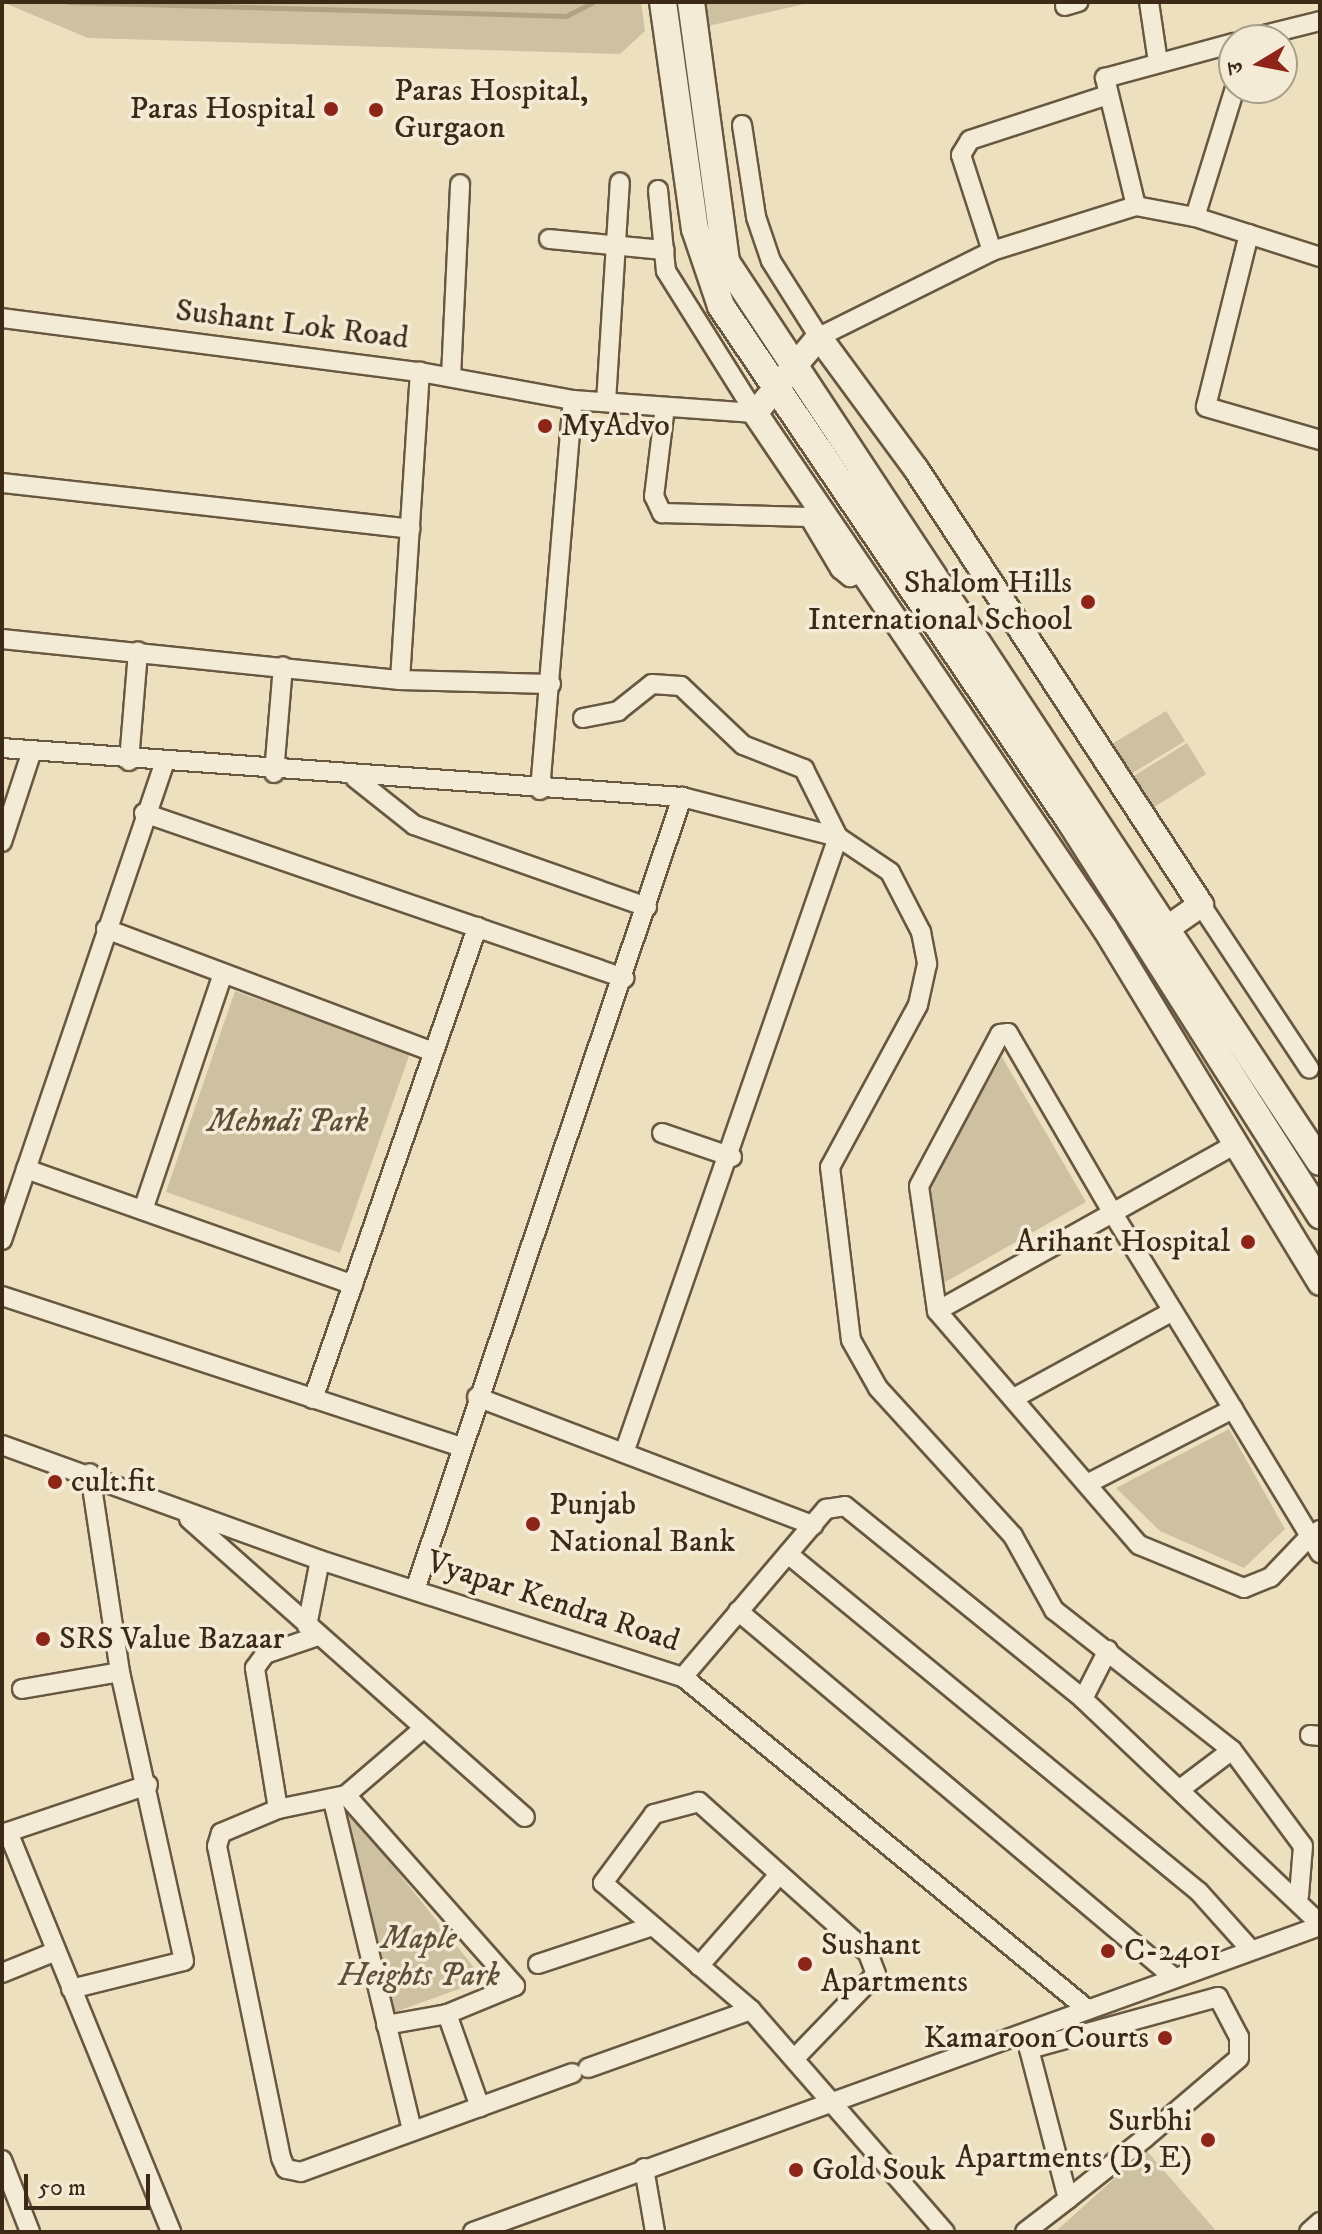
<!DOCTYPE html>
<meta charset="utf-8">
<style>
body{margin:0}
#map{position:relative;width:1322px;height:2234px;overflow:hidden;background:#ece0be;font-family:"IM FELL DW Pica","Noto Serif Devanagari",serif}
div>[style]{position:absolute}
.green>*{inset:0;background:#cec1a1}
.stream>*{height:5px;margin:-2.5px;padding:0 2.5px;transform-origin:2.5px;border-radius:2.5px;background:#b0a285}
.roads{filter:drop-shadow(2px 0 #685840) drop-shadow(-2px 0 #685840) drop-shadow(0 2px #685840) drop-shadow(0 -2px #685840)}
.minor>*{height:18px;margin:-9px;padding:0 9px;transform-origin:9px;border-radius:9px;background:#f3ebd5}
.tertiary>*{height:24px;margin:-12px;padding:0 12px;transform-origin:12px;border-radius:12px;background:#f3ebd5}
.secondary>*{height:26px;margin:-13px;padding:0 13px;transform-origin:13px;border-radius:13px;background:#f3ebd5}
.dots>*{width:22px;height:22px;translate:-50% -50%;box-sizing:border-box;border:4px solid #f3ebd5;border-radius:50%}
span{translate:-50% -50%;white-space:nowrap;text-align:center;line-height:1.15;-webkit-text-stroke:7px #f3ebd5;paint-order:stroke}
.poi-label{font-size:32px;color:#3c2a16}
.left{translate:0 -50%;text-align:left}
.right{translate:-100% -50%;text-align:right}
.street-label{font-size:32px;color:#3c2a16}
.park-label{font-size:32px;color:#605039;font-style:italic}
.frame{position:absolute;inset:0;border:4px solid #3c2a16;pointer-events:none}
.north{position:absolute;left:1218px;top:24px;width:80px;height:80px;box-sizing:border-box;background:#f3ebd5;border:2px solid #aa9e89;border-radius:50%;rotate:260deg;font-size:22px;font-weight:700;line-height:32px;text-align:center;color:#3c2a16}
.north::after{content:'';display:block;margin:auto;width:28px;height:36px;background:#8f2418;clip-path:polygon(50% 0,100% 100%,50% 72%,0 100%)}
.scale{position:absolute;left:24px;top:2174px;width:126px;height:36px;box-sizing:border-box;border:4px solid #3c2a16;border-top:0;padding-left:10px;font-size:24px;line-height:28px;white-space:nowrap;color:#3c2a16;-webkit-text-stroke:6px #f3ebd5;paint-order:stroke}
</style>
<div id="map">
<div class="green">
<i style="clip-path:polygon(2px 2px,641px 2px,645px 31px,620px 54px,88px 38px)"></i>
<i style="clip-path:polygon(703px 2px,813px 2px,708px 26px)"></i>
<i style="clip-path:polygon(1166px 711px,1185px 741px,1131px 774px,1112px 744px)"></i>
<i style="clip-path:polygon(1187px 743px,1206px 774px,1153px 808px,1132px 777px)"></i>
<i style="clip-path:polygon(235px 991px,410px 1053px,340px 1253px,166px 1192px)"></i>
<i style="clip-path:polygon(1002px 1057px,1086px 1202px,940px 1285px,930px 1182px)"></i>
<i style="clip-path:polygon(1229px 1429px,1285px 1529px,1244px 1568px,1160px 1531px,1116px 1488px)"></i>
<i style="clip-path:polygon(341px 1801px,484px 1980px,392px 2013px)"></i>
<i style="clip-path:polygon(1146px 2150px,1217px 2232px,1055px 2232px)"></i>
</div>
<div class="stream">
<i style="left:68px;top:2px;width:498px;rotate:1.6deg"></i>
<i style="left:566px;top:16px;width:30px;rotate:-27deg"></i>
</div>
<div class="roads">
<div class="minor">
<i style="left:1149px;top:2px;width:61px;rotate:81.5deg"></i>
<i style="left:1065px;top:6px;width:14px;rotate:-17deg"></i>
<i style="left:1244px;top:40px;width:78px;rotate:-14deg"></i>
<i style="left:742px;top:125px;width:93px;rotate:81.3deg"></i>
<i style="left:756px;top:217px;width:46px;rotate:71.2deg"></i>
<i style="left:771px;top:261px;width:90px;rotate:57.7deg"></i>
<i style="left:819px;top:337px;width:193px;rotate:-26.4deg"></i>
<i style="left:992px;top:251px;width:151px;rotate:-17.4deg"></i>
<i style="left:1136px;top:206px;width:60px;rotate:10.6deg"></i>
<i style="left:1195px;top:217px;width:131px;rotate:17.7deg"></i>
<i style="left:658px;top:190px;width:81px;rotate:84.4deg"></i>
<i style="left:666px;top:271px;width:168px;rotate:57.9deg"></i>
<i style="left:1136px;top:206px;width:132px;rotate:-103.6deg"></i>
<i style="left:1105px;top:78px;width:134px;rotate:-15.2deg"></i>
<i style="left:1195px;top:217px;width:135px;rotate:-72.8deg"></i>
<i style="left:1249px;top:234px;width:178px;rotate:104deg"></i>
<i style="left:1206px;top:407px;width:119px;rotate:16.1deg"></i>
<i style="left:549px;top:239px;width:116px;rotate:5.5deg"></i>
<i style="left:992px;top:251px;width:101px;rotate:-107.9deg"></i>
<i style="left:961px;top:155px;width:17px;rotate:-59deg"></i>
<i style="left:970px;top:140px;width:142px;rotate:-18.1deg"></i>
<i style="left:2px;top:318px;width:421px;rotate:7.4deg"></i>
<i style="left:420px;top:372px;width:156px;rotate:10.4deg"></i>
<i style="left:573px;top:400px;width:182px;rotate:4.1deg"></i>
<i style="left:451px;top:377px;width:193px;rotate:-87.3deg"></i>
<i style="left:606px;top:402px;width:220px;rotate:-86.4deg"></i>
<i style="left:665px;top:407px;width:90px;rotate:97deg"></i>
<i style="left:654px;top:496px;width:19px;rotate:65deg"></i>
<i style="left:662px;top:513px;width:147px;rotate:1.6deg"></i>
<i style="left:809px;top:517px;width:61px;rotate:59.2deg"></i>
<i style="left:840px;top:569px;width:13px;rotate:39deg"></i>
<i style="left:850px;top:577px;width:14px;rotate:-21deg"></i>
<i style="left:2px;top:483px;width:411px;rotate:6.4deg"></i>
<i style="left:2px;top:639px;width:400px;rotate:5.9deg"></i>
<i style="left:400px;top:680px;width:151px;rotate:1.5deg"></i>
<i style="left:400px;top:680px;width:309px;rotate:-86.3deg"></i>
<i style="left:583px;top:718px;width:36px;rotate:-11deg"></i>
<i style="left:618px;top:711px;width:43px;rotate:-38.5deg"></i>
<i style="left:652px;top:684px;width:29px;rotate:4deg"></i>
<i style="left:681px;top:686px;width:86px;rotate:43.6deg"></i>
<i style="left:743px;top:745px;width:66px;rotate:21.5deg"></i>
<i style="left:804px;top:769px;width:76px;rotate:63.4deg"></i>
<i style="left:838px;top:837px;width:652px;rotate:109.16deg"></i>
<i style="left:2px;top:748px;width:682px;rotate:4.12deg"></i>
<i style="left:682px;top:797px;width:161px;rotate:14.4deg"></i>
<i style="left:838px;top:837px;width:63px;rotate:33.9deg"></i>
<i style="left:890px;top:872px;width:68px;rotate:62.7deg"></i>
<i style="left:921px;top:932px;width:33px;rotate:79deg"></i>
<i style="left:927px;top:964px;width:42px;rotate:102.4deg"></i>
<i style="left:918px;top:1005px;width:184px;rotate:118.5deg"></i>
<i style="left:830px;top:1167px;width:174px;rotate:83.1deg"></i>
<i style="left:851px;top:1340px;width:55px;rotate:60.6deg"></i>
<i style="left:878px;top:1388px;width:200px;rotate:47.6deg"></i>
<i style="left:1013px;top:1536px;width:85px;rotate:61deg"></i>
<i style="left:1054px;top:1610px;width:226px;rotate:38.2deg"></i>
<i style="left:1232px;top:1750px;width:119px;rotate:53.5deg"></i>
<i style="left:1303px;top:1846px;width:50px;rotate:94.6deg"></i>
<i style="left:129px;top:761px;width:110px;rotate:-85.3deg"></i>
<i style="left:274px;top:773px;width:107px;rotate:-85.2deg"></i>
<i style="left:355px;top:778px;width:75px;rotate:38.5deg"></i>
<i style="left:414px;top:825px;width:247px;rotate:19.4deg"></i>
<i style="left:540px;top:790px;width:391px;rotate:-85.2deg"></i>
<i style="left:144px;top:813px;width:508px;rotate:18.97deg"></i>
<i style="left:2px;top:842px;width:96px;rotate:-71.8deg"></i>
<i style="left:1201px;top:905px;width:196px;rotate:56.5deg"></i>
<i style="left:106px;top:929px;width:350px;rotate:20.6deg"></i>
<i style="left:662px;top:1133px;width:74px;rotate:18.9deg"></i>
<i style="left:26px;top:1169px;width:347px;rotate:19.5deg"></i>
<i style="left:143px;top:1210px;width:250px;rotate:-71.3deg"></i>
<i style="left:2px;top:1240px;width:503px;rotate:-71.2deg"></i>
<i style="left:2px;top:1296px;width:482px;rotate:18.2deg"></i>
<i style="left:937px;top:1311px;width:337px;rotate:-29.2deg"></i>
<i style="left:477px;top:1397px;width:360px;rotate:20.9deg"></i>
<i style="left:1014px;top:1398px;width:181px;rotate:-28.7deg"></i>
<i style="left:313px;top:1399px;width:500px;rotate:-70.8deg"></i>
<i style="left:2px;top:1445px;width:338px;rotate:19.9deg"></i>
<i style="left:320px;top:1560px;width:381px;rotate:17.9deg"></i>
<i style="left:683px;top:1677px;width:523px;rotate:39.41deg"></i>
<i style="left:1089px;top:1483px;width:162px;rotate:-27.2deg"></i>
<i style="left:189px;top:1519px;width:449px;rotate:41.6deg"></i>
<i style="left:1320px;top:1530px;width:12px;rotate:149deg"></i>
<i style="left:1310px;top:1536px;width:57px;rotate:133.6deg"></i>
<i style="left:1271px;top:1577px;width:29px;rotate:158deg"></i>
<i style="left:1244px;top:1588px;width:113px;rotate:-157.7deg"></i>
<i style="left:1139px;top:1545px;width:309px;rotate:-130.8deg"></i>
<i style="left:937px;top:1311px;width:126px;rotate:-98.2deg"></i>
<i style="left:919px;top:1186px;width:172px;rotate:-61.9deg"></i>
<i style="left:1000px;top:1034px;width:8px;rotate:-7deg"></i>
<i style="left:1008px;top:1033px;width:207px;rotate:59.8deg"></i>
<i style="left:1112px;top:1212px;width:231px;rotate:58.4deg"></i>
<i style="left:1233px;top:1409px;width:149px;rotate:58.8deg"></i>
<i style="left:1310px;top:1536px;width:20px;rotate:60deg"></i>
<i style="left:788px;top:1554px;width:532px;rotate:39.43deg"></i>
<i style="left:1199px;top:1892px;width:75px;rotate:48.2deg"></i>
<i style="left:416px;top:1587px;width:834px;rotate:-71.39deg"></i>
<i style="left:738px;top:1611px;width:567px;rotate:40.06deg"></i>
<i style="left:307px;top:1626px;width:67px;rotate:-78.9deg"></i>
<i style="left:683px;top:1677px;width:221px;rotate:-49.6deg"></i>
<i style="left:826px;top:1509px;width:19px;rotate:-9deg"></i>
<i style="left:845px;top:1506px;width:306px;rotate:39deg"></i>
<i style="left:1083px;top:1699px;width:327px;rotate:43.5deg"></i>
<i style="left:22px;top:1689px;width:99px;rotate:-9.8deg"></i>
<i style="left:1083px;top:1699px;width:55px;rotate:-63deg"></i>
<i style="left:424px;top:1728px;width:103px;rotate:139.3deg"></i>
<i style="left:346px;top:1795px;width:69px;rotate:168.4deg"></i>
<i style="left:278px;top:1809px;width:62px;rotate:157.2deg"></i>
<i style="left:221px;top:1833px;width:14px;rotate:107deg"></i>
<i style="left:217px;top:1846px;width:318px;rotate:78.4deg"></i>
<i style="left:281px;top:2158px;width:12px;rotate:66deg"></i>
<i style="left:286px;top:2169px;width:15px;rotate:11deg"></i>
<i style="left:301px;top:2172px;width:289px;rotate:-20deg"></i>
<i style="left:1310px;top:1735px;width:10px;rotate:6deg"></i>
<i style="left:1183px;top:1787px;width:61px;rotate:-37.1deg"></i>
<i style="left:346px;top:1795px;width:255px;rotate:48.5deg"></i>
<i style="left:515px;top:1986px;width:74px;rotate:157.6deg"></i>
<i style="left:333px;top:1801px;width:339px;rotate:76.5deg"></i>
<i style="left:278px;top:1809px;width:143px;rotate:-99.3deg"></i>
<i style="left:255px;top:1668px;width:17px;rotate:-54deg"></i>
<i style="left:265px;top:1654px;width:56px;rotate:-18.8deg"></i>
<i style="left:8px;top:1832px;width:432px;rotate:67.8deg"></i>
<i style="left:2px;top:1834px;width:154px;rotate:-18.6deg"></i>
<i style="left:538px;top:1964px;width:121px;rotate:-18.3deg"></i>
<i style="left:699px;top:1966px;width:118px;rotate:-48.8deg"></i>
<i style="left:2px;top:1973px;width:56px;rotate:-22deg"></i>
<i style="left:71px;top:1989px;width:116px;rotate:-13.9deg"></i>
<i style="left:184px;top:1961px;width:296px;rotate:-102.5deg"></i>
<i style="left:120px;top:1672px;width:201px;rotate:-98.6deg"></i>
<i style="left:386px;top:2025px;width:62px;rotate:-10.2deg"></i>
<i style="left:447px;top:2014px;width:99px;rotate:70.5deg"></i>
<i style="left:796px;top:2057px;width:115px;rotate:-46.1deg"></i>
<i style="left:876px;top:1974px;width:22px;rotate:-111deg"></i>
<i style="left:868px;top:1953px;width:227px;rotate:-138.2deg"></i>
<i style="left:699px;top:1802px;width:47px;rotate:165.1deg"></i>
<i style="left:654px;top:1814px;width:86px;rotate:126.5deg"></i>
<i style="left:603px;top:1883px;width:195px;rotate:40.6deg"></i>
<i style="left:751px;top:2010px;width:295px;rotate:48.9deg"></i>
<i style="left:588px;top:2068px;width:173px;rotate:-19.6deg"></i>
<i style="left:2px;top:2160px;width:77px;rotate:68.7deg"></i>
<i style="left:644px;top:2168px;width:65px;rotate:80.2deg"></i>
<i style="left:473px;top:2232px;width:901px;rotate:-19.86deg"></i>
<i style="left:1025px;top:2232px;width:54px;rotate:-37.5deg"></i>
<i style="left:1068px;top:2199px;width:98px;rotate:-38.4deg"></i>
<i style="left:1145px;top:2138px;width:123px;rotate:-40.4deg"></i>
<i style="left:1239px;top:2058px;width:21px;rotate:-90deg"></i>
<i style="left:1239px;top:2037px;width:45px;rotate:-117.7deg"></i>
<i style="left:1218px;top:1997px;width:196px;rotate:164.6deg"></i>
<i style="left:1029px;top:2049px;width:155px;rotate:75.4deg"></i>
<i style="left:1309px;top:2232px;width:15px;rotate:-42deg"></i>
</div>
<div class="tertiary">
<i style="left:1169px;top:927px;width:39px;rotate:-35deg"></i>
<i style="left:1201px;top:905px;width:521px;rotate:-123.17deg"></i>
<i style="left:916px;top:469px;width:164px;rotate:-126.3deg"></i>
<i style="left:819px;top:337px;width:99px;rotate:130.1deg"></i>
<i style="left:755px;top:413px;width:624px;rotate:55.85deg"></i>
<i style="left:1105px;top:929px;width:414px;rotate:58.7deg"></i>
</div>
<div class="secondary">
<i style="left:663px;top:2px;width:229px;rotate:82deg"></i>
<i style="left:695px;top:229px;width:81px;rotate:71.3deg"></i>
<i style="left:721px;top:306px;width:622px;rotate:55.88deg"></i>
<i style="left:1070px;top:821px;width:467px;rotate:57.6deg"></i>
<i style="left:691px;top:2px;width:262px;rotate:82.3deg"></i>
<i style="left:726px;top:262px;width:1078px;rotate:56.58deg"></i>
</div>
</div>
<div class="dots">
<i style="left:331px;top:109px;background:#8f2418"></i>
<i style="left:376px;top:110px;background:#8f2418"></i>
<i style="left:545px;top:426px;background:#8f2418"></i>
<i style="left:1088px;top:602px;background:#8f2418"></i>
<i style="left:1248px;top:1242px;background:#8f2418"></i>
<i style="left:55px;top:1482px;background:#8f2418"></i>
<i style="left:533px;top:1524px;background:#8f2418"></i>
<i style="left:43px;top:1639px;background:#8f2418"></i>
<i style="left:1108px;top:1951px;background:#8f2418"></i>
<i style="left:805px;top:1964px;background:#8f2418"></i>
<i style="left:1165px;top:2038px;background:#8f2418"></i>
<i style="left:1208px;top:2140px;background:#8f2418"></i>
<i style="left:796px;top:2170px;background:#8f2418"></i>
</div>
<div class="poi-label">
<span class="left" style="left:394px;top:110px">Paras Hospital,<br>Gurgaon</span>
<span class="right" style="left:315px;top:109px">Paras Hospital</span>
<span class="left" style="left:561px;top:426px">MyAdvo</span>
<span class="right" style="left:1072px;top:602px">Shalom Hills<br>International School</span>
<span class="right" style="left:1230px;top:1242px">Arihant Hospital</span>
<span class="left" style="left:71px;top:1482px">cult.fit</span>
<span class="left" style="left:549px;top:1524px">Punjab<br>National Bank</span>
<span class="left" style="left:59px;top:1639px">SRS Value Bazaar</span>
<span class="left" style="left:821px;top:1964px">Sushant<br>Apartments</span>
<span class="left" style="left:1124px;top:1951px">C-2401</span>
<span class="right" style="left:1149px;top:2038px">Kamaroon Courts</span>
<span class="right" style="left:1192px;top:2140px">Surbhi<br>Apartments (D, E)</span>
<span class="left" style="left:812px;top:2170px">Gold Souk</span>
</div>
<div class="street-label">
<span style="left:292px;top:325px;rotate:7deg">Sushant Lok Road</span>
<span style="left:553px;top:1602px;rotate:18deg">Vyapar Kendra Road</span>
</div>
<div class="park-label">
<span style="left:288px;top:1122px">Mehndi Park</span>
<span style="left:419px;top:1958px">Maple<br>Heights Park</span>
</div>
<div class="frame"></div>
<div class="north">उ</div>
<div class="scale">50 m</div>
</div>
